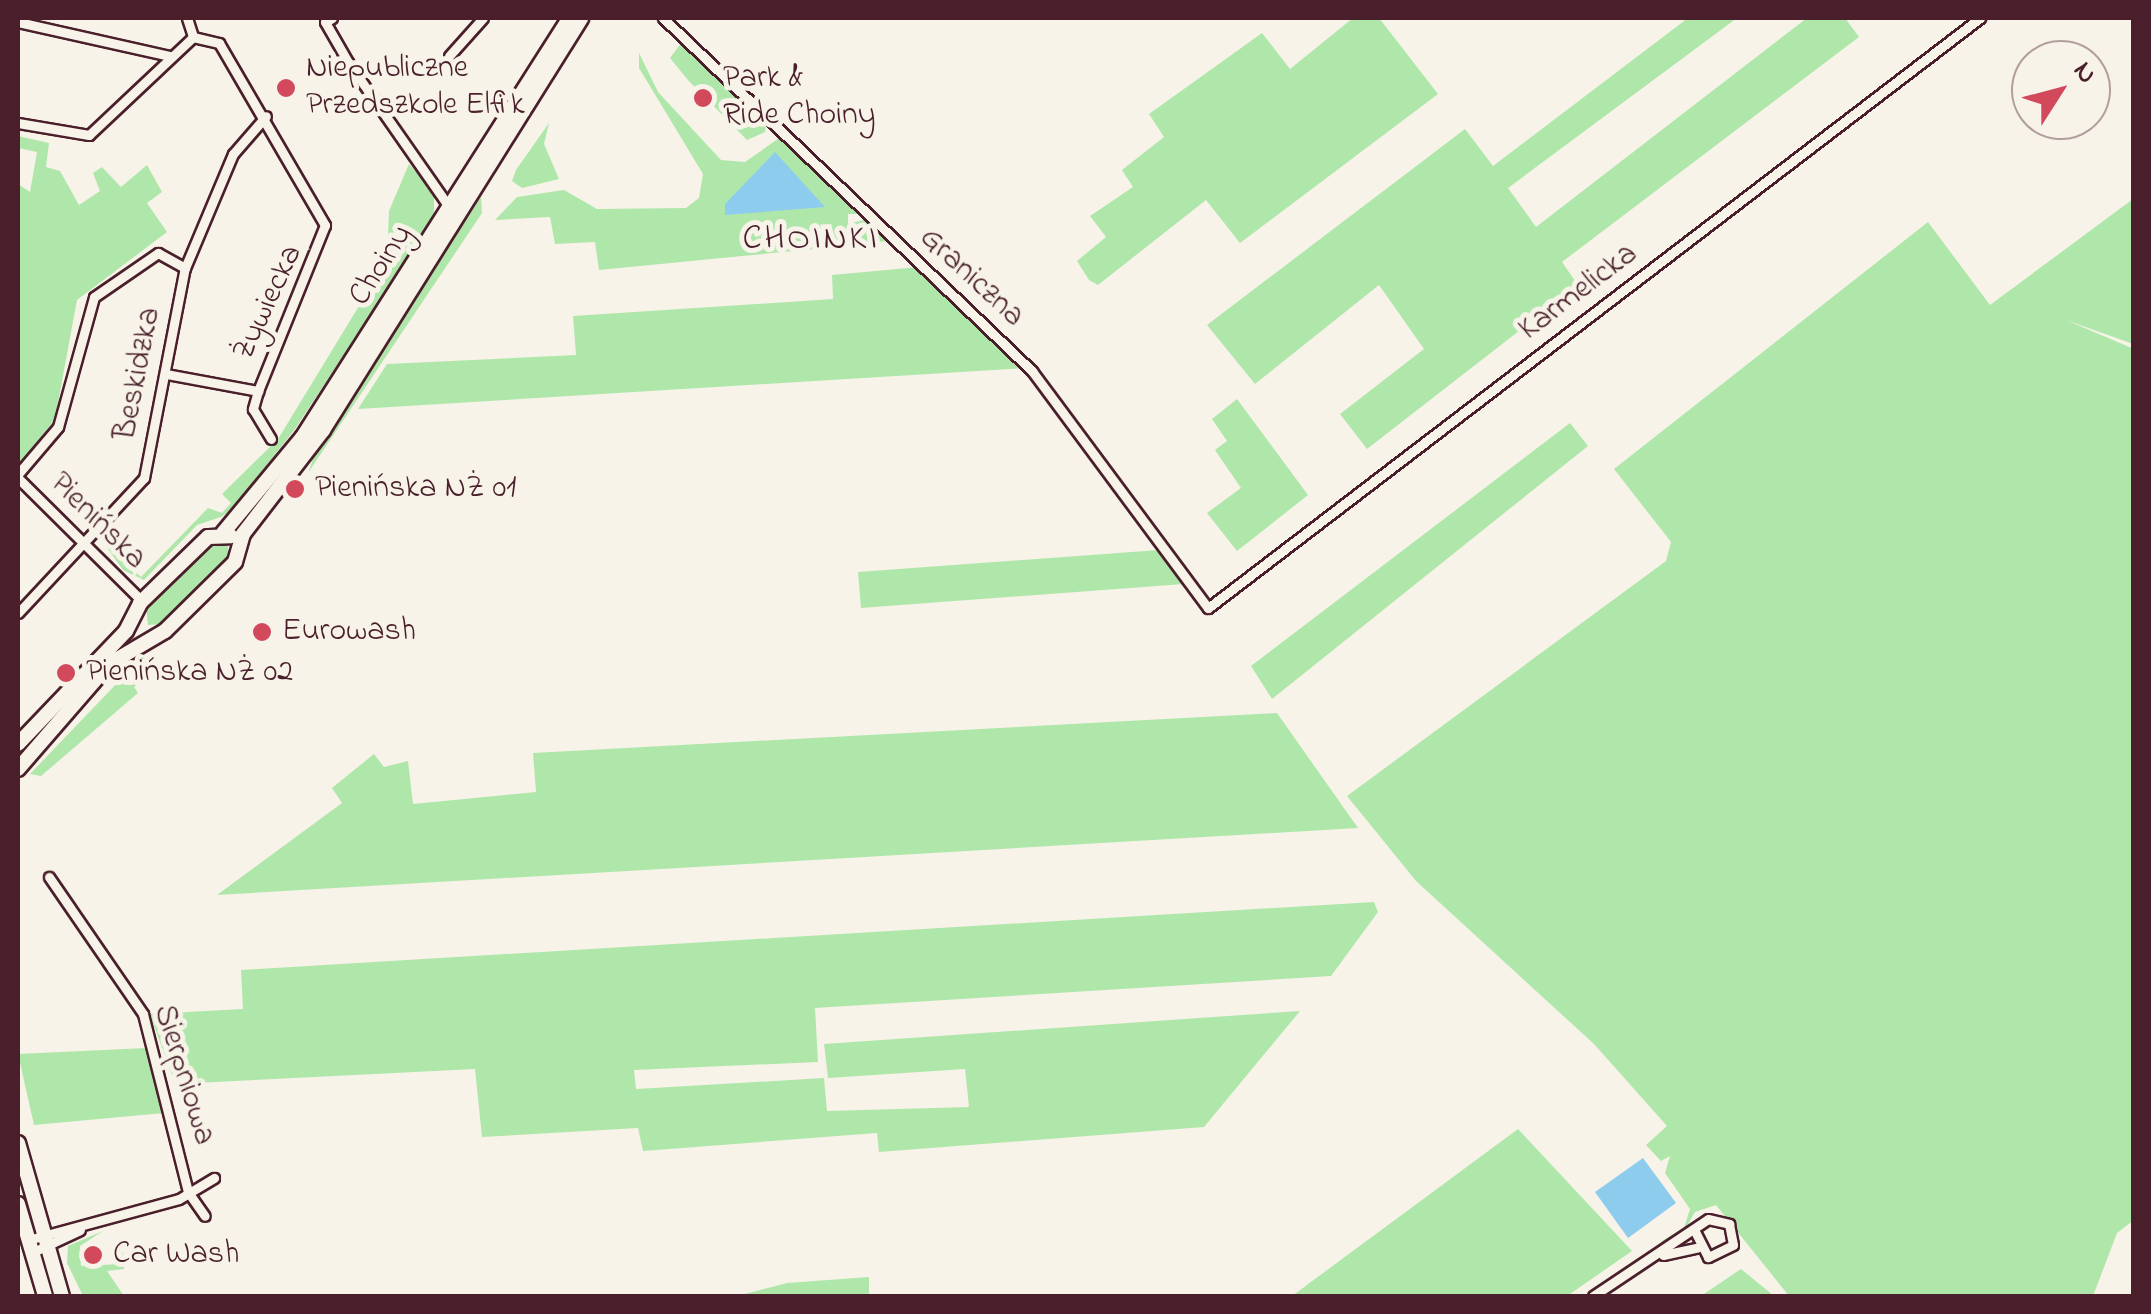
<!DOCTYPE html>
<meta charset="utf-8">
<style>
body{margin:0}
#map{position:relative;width:2151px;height:1314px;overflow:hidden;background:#f7f3e8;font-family:"Indie Flower",sans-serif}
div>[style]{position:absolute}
.green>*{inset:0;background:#afe7ab}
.water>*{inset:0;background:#8eccee}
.roads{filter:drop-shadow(2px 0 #4a1f2b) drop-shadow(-2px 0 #4a1f2b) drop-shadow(0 2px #4a1f2b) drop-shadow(0 -2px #4a1f2b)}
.street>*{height:9px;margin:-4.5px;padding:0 4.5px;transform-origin:4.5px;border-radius:4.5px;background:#f7f3e8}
.secondary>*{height:14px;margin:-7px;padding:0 7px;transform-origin:7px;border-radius:7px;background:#f7f3e8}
.dots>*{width:28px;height:28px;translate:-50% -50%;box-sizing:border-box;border:5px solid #f7f3e8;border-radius:50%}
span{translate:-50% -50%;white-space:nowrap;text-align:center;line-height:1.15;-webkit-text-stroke:10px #f7f3e8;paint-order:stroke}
.poi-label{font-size:32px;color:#4a1f2b}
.left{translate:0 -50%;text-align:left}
.street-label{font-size:32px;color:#4a1f2b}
.neighbourhood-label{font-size:35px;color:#4a1f2b;letter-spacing:2.5px}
.frame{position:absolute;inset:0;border:20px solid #4a1f2b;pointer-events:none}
.north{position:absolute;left:2011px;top:40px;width:100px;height:100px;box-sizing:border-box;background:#f7f3e8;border:2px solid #b29e9c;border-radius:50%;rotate:54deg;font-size:28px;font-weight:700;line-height:40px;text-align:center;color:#4a1f2b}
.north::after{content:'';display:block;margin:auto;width:35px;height:45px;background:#d1495b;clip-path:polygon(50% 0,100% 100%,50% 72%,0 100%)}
</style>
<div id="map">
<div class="green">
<i style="clip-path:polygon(1353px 18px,1379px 18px,1438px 94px,1240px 243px,1206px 200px,1098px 285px,1089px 280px,1077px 261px,1106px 237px,1090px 216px,1133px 187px,1122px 170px,1164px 137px,1149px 114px,1262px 33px,1290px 69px)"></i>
<i style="clip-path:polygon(1688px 18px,1737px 18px,1508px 188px,1536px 227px,1807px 18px,1845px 18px,1859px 37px,1562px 262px,1578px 285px,1367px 449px,1340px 414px,1424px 349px,1379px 285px,1255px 384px,1207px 325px,1465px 129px,1493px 166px)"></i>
<i style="clip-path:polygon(682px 42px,766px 120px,765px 132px,747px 140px,687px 79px,670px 58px)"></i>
<i style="clip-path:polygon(639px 53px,658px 92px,721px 160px,745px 162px,782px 136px,862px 214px,848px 214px,848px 224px,867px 219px,887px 241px,822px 249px,813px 231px,814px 249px,599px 270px,595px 242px,555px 244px,550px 217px,495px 220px,517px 197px,564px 190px,597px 209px,686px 208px,699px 198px,703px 174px,639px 68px)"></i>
<i style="clip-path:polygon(549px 123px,544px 144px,559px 179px,522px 188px,512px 181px,516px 170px)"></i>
<i style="clip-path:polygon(18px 136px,49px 143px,46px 167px,60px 171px,79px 205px,100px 191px,93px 173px,102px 167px,121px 187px,147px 165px,162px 192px,147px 203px,167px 232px,77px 300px,55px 419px,18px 466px,18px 184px,30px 192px,37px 152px,18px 148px)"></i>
<i style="clip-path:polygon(409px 164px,434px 192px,434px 217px,295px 429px,233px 508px,221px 517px,197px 525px,144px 580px,123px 570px,101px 539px,141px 577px,208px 508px,222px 513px,231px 503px,222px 494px,278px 439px,387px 260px,389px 211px)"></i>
<i style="clip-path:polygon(481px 197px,482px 213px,308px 473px,317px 448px)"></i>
<i style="clip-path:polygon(2133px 199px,2133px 344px,2066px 320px,2134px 349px,2134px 1220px,2117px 1233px,2093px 1296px,1789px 1296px,1716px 1205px,1695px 1212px,1682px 1235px,1660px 1242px,1684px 1228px,1690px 1209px,1665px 1173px,1670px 1156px,1661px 1161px,1646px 1145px,1667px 1126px,1594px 1044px,1416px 881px,1347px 796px,1666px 561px,1671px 542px,1614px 469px,1928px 222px,1990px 305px)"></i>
<i style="clip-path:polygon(919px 267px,1026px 368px,358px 409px,387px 364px,576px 355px,573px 316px,833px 299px,832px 275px)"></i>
<i style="clip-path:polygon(1237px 399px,1308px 495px,1237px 551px,1207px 513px,1241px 488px,1215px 450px,1227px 441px,1212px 419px)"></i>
<i style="clip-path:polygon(1570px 423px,1588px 446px,1272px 699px,1251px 666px)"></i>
<i style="clip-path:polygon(209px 544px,228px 545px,228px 561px,163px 624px,148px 625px,146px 606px)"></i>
<i style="clip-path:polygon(1159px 550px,1184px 584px,861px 608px,858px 572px)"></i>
<i style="clip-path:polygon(143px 656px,153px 670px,134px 687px,138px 693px,41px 776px,30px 774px)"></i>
<i style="clip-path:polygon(1277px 713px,1358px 828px,217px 895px,342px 803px,332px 788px,374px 754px,384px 767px,408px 761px,413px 804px,536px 792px,533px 753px)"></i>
<i style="clip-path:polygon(1374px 902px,1378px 912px,1331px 976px,815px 1008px,818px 1062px,634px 1070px,636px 1089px,824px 1078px,827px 1111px,969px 1107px,965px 1069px,828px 1078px,824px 1044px,1300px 1011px,1204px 1127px,879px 1152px,877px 1133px,643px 1151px,638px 1128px,482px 1137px,475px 1069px,175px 1084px,150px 1014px,243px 1009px,241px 970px)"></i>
<i style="clip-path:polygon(146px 1048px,164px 1113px,34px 1125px,18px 1054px)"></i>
<i style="clip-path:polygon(1518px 1129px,1632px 1251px,1567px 1296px,1292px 1296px)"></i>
<i style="clip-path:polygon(103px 1231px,80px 1246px,81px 1266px,121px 1264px,123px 1250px,124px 1269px,107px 1271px,124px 1296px,83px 1296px,67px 1263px,68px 1246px)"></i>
<i style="clip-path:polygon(1741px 1269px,1774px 1296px,1701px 1296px)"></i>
<i style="clip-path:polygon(869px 1277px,869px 1296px,737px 1296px,787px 1283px)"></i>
</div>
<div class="water">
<i style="clip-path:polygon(775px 152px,825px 207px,725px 215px,725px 204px)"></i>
<i style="clip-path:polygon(1643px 1158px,1676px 1203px,1628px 1238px,1595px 1192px)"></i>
</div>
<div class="roads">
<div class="street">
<i style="left:187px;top:18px;width:20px;rotate:72deg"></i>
<i style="left:332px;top:18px;width:8px;rotate:150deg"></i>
<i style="left:325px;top:22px;width:46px;rotate:60.1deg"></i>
<i style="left:348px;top:62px;width:177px;rotate:55.1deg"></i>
<i style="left:663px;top:18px;width:511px;rotate:43.73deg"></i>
<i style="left:1032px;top:371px;width:295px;rotate:53.4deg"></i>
<i style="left:1208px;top:608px;width:972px;rotate:-37.39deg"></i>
<i style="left:18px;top:22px;width:156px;rotate:12.6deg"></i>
<i style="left:193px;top:37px;width:27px;rotate:13deg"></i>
<i style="left:219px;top:43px;width:211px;rotate:59.8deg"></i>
<i style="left:325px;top:225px;width:179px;rotate:112deg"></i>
<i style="left:258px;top:391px;width:19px;rotate:106deg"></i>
<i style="left:253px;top:409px;width:35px;rotate:59deg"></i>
<i style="left:449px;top:56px;width:51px;rotate:-48.2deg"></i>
<i style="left:18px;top:123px;width:72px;rotate:9.6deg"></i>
<i style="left:89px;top:135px;width:143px;rotate:-43.3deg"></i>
<i style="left:166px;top:374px;width:94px;rotate:10.5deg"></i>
<i style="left:18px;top:474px;width:62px;rotate:-49.6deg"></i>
<i style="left:58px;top:427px;width:135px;rotate:-74.5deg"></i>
<i style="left:94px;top:297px;width:78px;rotate:-34.5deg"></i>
<i style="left:158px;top:253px;width:31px;rotate:29deg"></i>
<i style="left:18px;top:478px;width:175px;rotate:44.8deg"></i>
<i style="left:18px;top:613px;width:185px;rotate:-47deg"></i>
<i style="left:144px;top:478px;width:214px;rotate:-79deg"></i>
<i style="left:185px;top:268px;width:124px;rotate:-67.2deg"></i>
<i style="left:233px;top:154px;width:50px;rotate:-49deg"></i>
<i style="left:49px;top:877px;width:166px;rotate:55.5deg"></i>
<i style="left:143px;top:1014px;width:184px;rotate:75.8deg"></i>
<i style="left:188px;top:1192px;width:29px;rotate:55deg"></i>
<i style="left:28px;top:1240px;width:156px;rotate:-15.2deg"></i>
<i style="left:179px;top:1199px;width:41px;rotate:-31deg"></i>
<i style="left:31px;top:1253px;width:54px;rotate:-25.1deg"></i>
<i style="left:1663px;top:1255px;width:35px;rotate:-12deg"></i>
<i style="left:1593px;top:1296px;width:138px;rotate:-33.8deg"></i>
<i style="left:1708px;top:1219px;width:22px;rotate:13deg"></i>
<i style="left:1729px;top:1224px;width:21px;rotate:79deg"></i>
<i style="left:1733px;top:1245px;width:28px;rotate:154deg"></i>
<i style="left:1708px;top:1257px;width:28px;rotate:-117deg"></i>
</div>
<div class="secondary">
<i style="left:223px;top:533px;width:124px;rotate:-50.3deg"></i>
<i style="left:302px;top:438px;width:498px;rotate:-57.5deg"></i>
<i style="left:18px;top:744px;width:156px;rotate:-46.3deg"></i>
<i style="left:126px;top:631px;width:31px;rotate:-63deg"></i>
<i style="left:140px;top:603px;width:95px;rotate:-44.1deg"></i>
<i style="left:208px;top:537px;width:23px;rotate:-2deg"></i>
<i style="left:18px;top:769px;width:139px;rotate:-49.1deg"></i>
<i style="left:109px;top:664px;width:65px;rotate:-30.5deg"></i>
<i style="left:165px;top:631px;width:98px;rotate:-44.6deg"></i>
<i style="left:235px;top:562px;width:29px;rotate:-74deg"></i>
<i style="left:243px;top:534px;width:131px;rotate:-52.4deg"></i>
<i style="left:323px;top:430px;width:486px;rotate:-57.9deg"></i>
<i style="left:18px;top:1143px;width:159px;rotate:74deg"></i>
<i style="left:18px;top:1204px;width:96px;rotate:73.6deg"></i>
</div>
</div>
<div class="dots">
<i style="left:286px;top:88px;background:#d1495b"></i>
<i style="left:703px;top:98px;background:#d1495b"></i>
<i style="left:295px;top:489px;background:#d1495b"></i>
<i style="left:262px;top:632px;background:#d1495b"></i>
<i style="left:66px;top:673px;background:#d1495b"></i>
<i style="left:93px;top:1255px;background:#d1495b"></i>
</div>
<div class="poi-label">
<span class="left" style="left:306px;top:88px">Niepubliczne<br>Przedszkole Elfik</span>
<span class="left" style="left:723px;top:98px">Park &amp;<br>Ride Choiny</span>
<span class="left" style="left:315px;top:489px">Pienińska NŻ 01</span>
<span class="left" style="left:282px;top:632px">Eurowash</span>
<span class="left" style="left:86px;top:673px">Pienińska NŻ 02</span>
<span class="left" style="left:113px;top:1255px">Car Wash</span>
</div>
<div class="street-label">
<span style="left:382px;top:266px;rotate:-57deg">Choiny</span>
<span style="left:971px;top:278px;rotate:43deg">Graniczna</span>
<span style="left:1579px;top:293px;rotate:-37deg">Karmelicka</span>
<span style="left:269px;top:303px;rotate:-65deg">Żywiecka</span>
<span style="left:139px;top:374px;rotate:-79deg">Beskidzka</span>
<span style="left:97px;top:522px;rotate:45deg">Pienińska</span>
<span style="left:183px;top:1075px;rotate:73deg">Sierpniowa</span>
</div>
<div class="neighbourhood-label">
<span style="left:811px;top:240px">CHOINKI</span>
</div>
<div class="frame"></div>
<div class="north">N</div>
</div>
